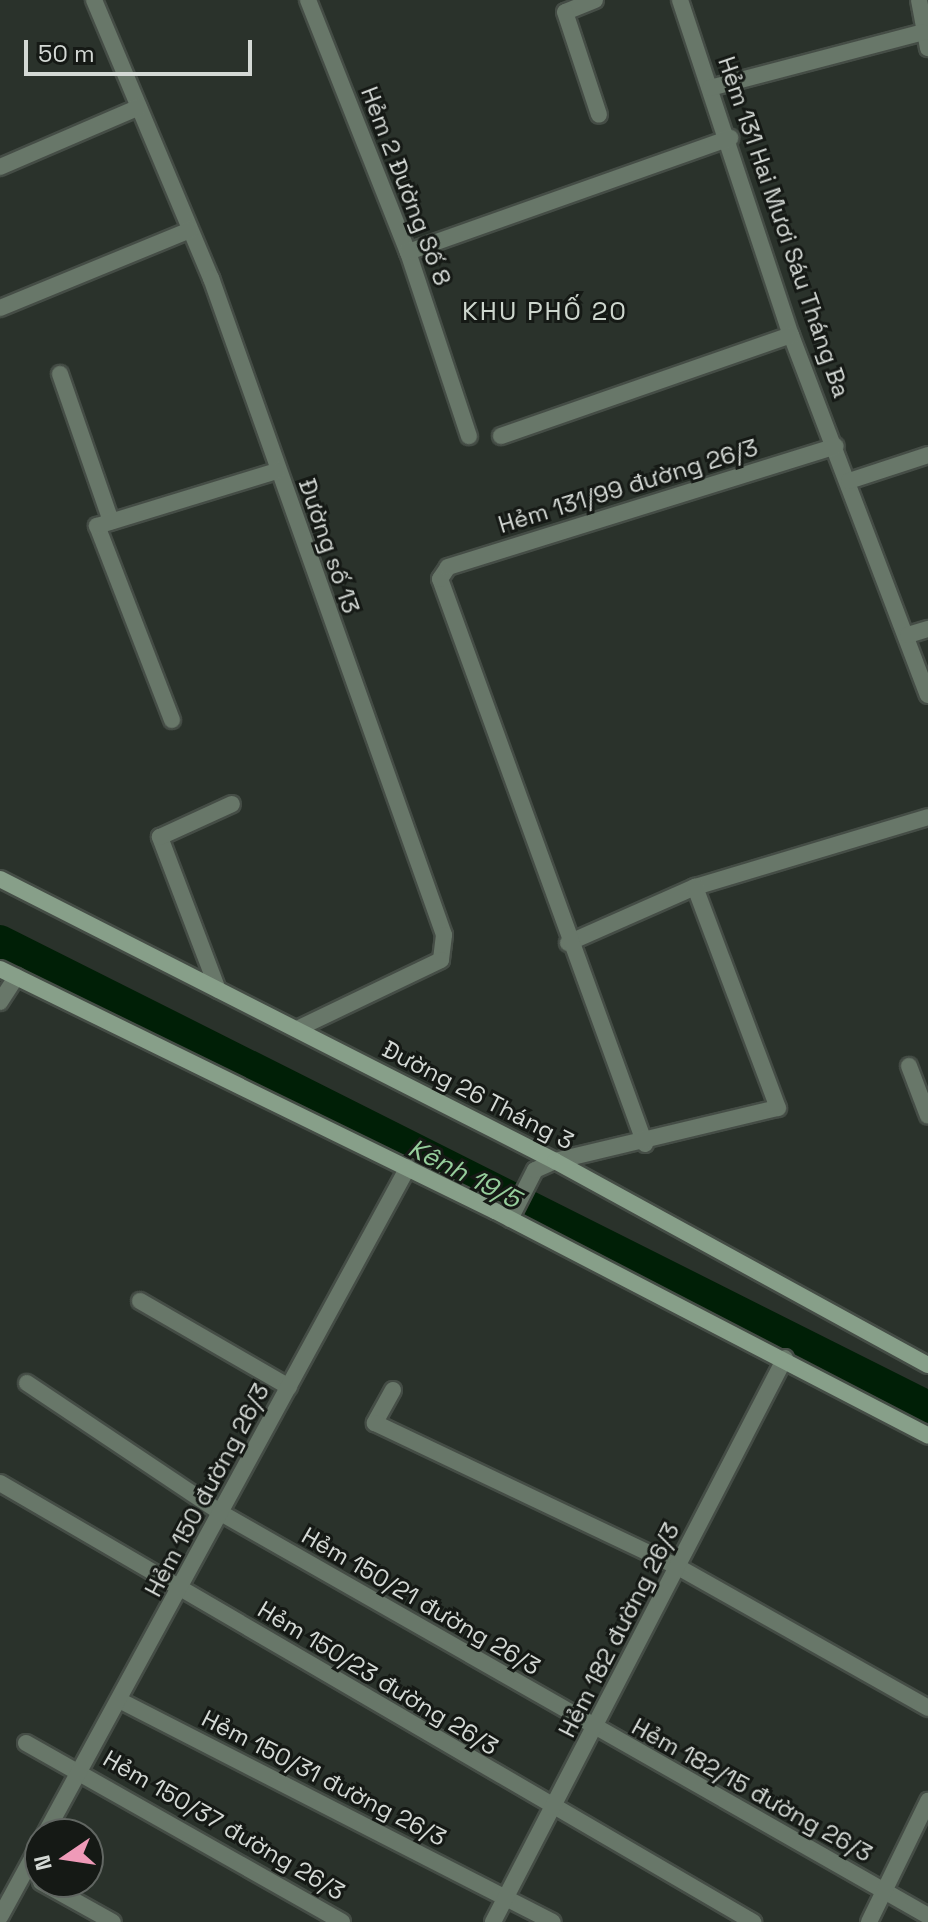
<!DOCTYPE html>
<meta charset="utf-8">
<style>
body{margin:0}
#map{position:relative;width:928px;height:1922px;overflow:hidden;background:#2a322b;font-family:"Space Grotesk",sans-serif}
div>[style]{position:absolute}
.canal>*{height:32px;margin:-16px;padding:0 16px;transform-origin:16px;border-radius:16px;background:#001f06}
.roads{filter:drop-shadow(2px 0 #454d46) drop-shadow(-2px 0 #454d46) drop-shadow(0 2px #454d46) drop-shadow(0 -2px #454d46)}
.lane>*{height:16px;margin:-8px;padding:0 8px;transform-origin:8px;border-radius:8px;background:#687769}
.street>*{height:16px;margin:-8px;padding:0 8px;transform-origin:8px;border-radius:8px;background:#687769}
.secondary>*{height:16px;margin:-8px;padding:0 8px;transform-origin:8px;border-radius:8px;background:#879f89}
span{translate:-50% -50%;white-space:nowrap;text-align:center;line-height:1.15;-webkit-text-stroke:6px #151915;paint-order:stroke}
.street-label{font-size:24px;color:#d4d9d5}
.neighbourhood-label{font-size:26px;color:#cdd6cd;letter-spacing:2px}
.water-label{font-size:26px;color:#96ce9c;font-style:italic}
.north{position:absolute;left:24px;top:1818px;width:80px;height:80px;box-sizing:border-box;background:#151915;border:2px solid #616662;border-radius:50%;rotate:257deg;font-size:22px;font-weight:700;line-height:32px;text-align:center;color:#d4d9d5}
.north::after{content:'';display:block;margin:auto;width:28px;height:36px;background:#ef9ab8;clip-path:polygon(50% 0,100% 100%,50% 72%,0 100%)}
.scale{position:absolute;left:24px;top:40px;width:228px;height:36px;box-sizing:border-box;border:4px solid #d4d9d5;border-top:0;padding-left:10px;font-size:24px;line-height:28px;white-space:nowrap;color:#d4d9d5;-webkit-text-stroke:6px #151915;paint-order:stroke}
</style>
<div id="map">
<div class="canal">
<i style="left:0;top:941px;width:1038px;rotate:26.66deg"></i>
</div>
<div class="roads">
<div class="lane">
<i style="left:60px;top:374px;width:156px;rotate:70.9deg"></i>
</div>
<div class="street">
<i style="left:94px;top:0;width:302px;rotate:67.2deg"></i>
<i style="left:211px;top:278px;width:697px;rotate:70.47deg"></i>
<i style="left:444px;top:935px;width:25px;rotate:97deg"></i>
<i style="left:441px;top:960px;width:160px;rotate:154.4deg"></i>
<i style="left:308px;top:0;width:271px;rotate:68.4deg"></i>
<i style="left:408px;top:252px;width:194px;rotate:71.7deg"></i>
<i style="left:595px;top:0;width:32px;rotate:158deg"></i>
<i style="left:565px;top:12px;width:108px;rotate:71.7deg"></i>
<i style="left:680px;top:0;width:353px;rotate:71.7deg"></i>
<i style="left:791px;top:335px;width:385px;rotate:69.2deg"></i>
<i style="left:919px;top:0;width:49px;rotate:79.4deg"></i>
<i style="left:710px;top:88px;width:220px;rotate:-14.7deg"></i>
<i style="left:0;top:167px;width:151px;rotate:-23.3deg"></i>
<i style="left:408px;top:252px;width:342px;rotate:-19.5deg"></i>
<i style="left:0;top:308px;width:205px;rotate:-22.3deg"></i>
<i style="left:501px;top:436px;width:307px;rotate:-19.2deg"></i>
<i style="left:849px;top:481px;width:83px;rotate:-18.2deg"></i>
<i style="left:908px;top:635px;width:21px;rotate:-17deg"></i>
<i style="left:172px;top:720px;width:208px;rotate:-111.1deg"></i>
<i style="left:97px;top:526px;width:188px;rotate:-17deg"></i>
<i style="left:568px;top:943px;width:139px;rotate:-23.8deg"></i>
<i style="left:695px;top:887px;width:243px;rotate:-16.7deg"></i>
<i style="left:218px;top:990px;width:164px;rotate:-110.8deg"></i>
<i style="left:160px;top:837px;width:79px;rotate:-24.6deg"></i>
<i style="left:0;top:1002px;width:30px;rotate:-57deg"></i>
<i style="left:909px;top:1066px;width:53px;rotate:69.2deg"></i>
<i style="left:645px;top:1144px;width:601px;rotate:-109.94deg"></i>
<i style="left:440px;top:579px;width:14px;rotate:-56deg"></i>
<i style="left:448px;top:567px;width:406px;rotate:-17.3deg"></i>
<i style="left:510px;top:1219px;width:55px;rotate:-63deg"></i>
<i style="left:535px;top:1170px;width:22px;rotate:-24deg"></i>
<i style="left:555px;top:1161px;width:229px;rotate:-13.4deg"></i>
<i style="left:778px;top:1108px;width:236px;rotate:-110.6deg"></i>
<i style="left:140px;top:1301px;width:172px;rotate:30deg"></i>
<i style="left:27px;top:1383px;width:234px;rotate:33.8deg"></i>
<i style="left:221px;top:1513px;width:814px;rotate:29.68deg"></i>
<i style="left:393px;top:1390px;width:38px;rotate:119deg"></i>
<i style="left:375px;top:1423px;width:335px;rotate:25.4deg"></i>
<i style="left:678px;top:1567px;width:287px;rotate:29.4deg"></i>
<i style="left:0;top:1483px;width:872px;rotate:30.24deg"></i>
<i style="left:119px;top:1700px;width:487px;rotate:27.1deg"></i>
<i style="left:26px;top:1743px;width:363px;rotate:29.5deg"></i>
<i style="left:45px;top:1834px;width:759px;rotate:-61.44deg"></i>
<i style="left:41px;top:1882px;width:82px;rotate:29.1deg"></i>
<i style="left:0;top:1917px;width:83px;rotate:-61.3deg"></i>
<i style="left:493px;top:1922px;width:635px;rotate:-62.63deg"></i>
<i style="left:869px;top:1922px;width:135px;rotate:-64deg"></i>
</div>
<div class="secondary">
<i style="left:0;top:879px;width:623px;rotate:26.94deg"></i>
<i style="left:555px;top:1161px;width:425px;rotate:28.7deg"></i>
<i style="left:0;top:969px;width:551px;rotate:26.05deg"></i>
<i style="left:495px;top:1211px;width:488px;rotate:27.4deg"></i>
</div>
</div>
<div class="street-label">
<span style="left:406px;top:186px;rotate:69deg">Hẻm 2 Đường Số 8</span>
<span style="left:784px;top:227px;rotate:71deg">Hẻm 131 Hai Mươi Sáu Tháng Ba</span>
<span style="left:628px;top:486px;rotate:-17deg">Hẻm 131/99 đường 26/3</span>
<span style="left:329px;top:546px;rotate:71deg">Đường số 13</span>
<span style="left:478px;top:1095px;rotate:27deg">Đường 26 Tháng 3</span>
<span style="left:207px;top:1490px;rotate:-62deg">Hẻm 150 đường 26/3</span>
<span style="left:421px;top:1601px;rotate:30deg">Hẻm 150/21 đường 26/3</span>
<span style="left:619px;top:1630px;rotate:-63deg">Hẻm 182 đường 26/3</span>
<span style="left:378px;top:1678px;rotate:31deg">Hẻm 150/23 đường 26/3</span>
<span style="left:324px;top:1778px;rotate:27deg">Hẻm 150/31 đường 26/3</span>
<span style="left:752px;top:1790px;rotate:29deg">Hẻm 182/15 đường 26/3</span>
<span style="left:224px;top:1825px;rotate:30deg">Hẻm 150/37 đường 26/3</span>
</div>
<div class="neighbourhood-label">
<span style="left:545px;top:312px">KHU PHỐ 20</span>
</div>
<div class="water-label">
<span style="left:464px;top:1174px;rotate:27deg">Kênh 19/5</span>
</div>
<div class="north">N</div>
<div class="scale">50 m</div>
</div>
